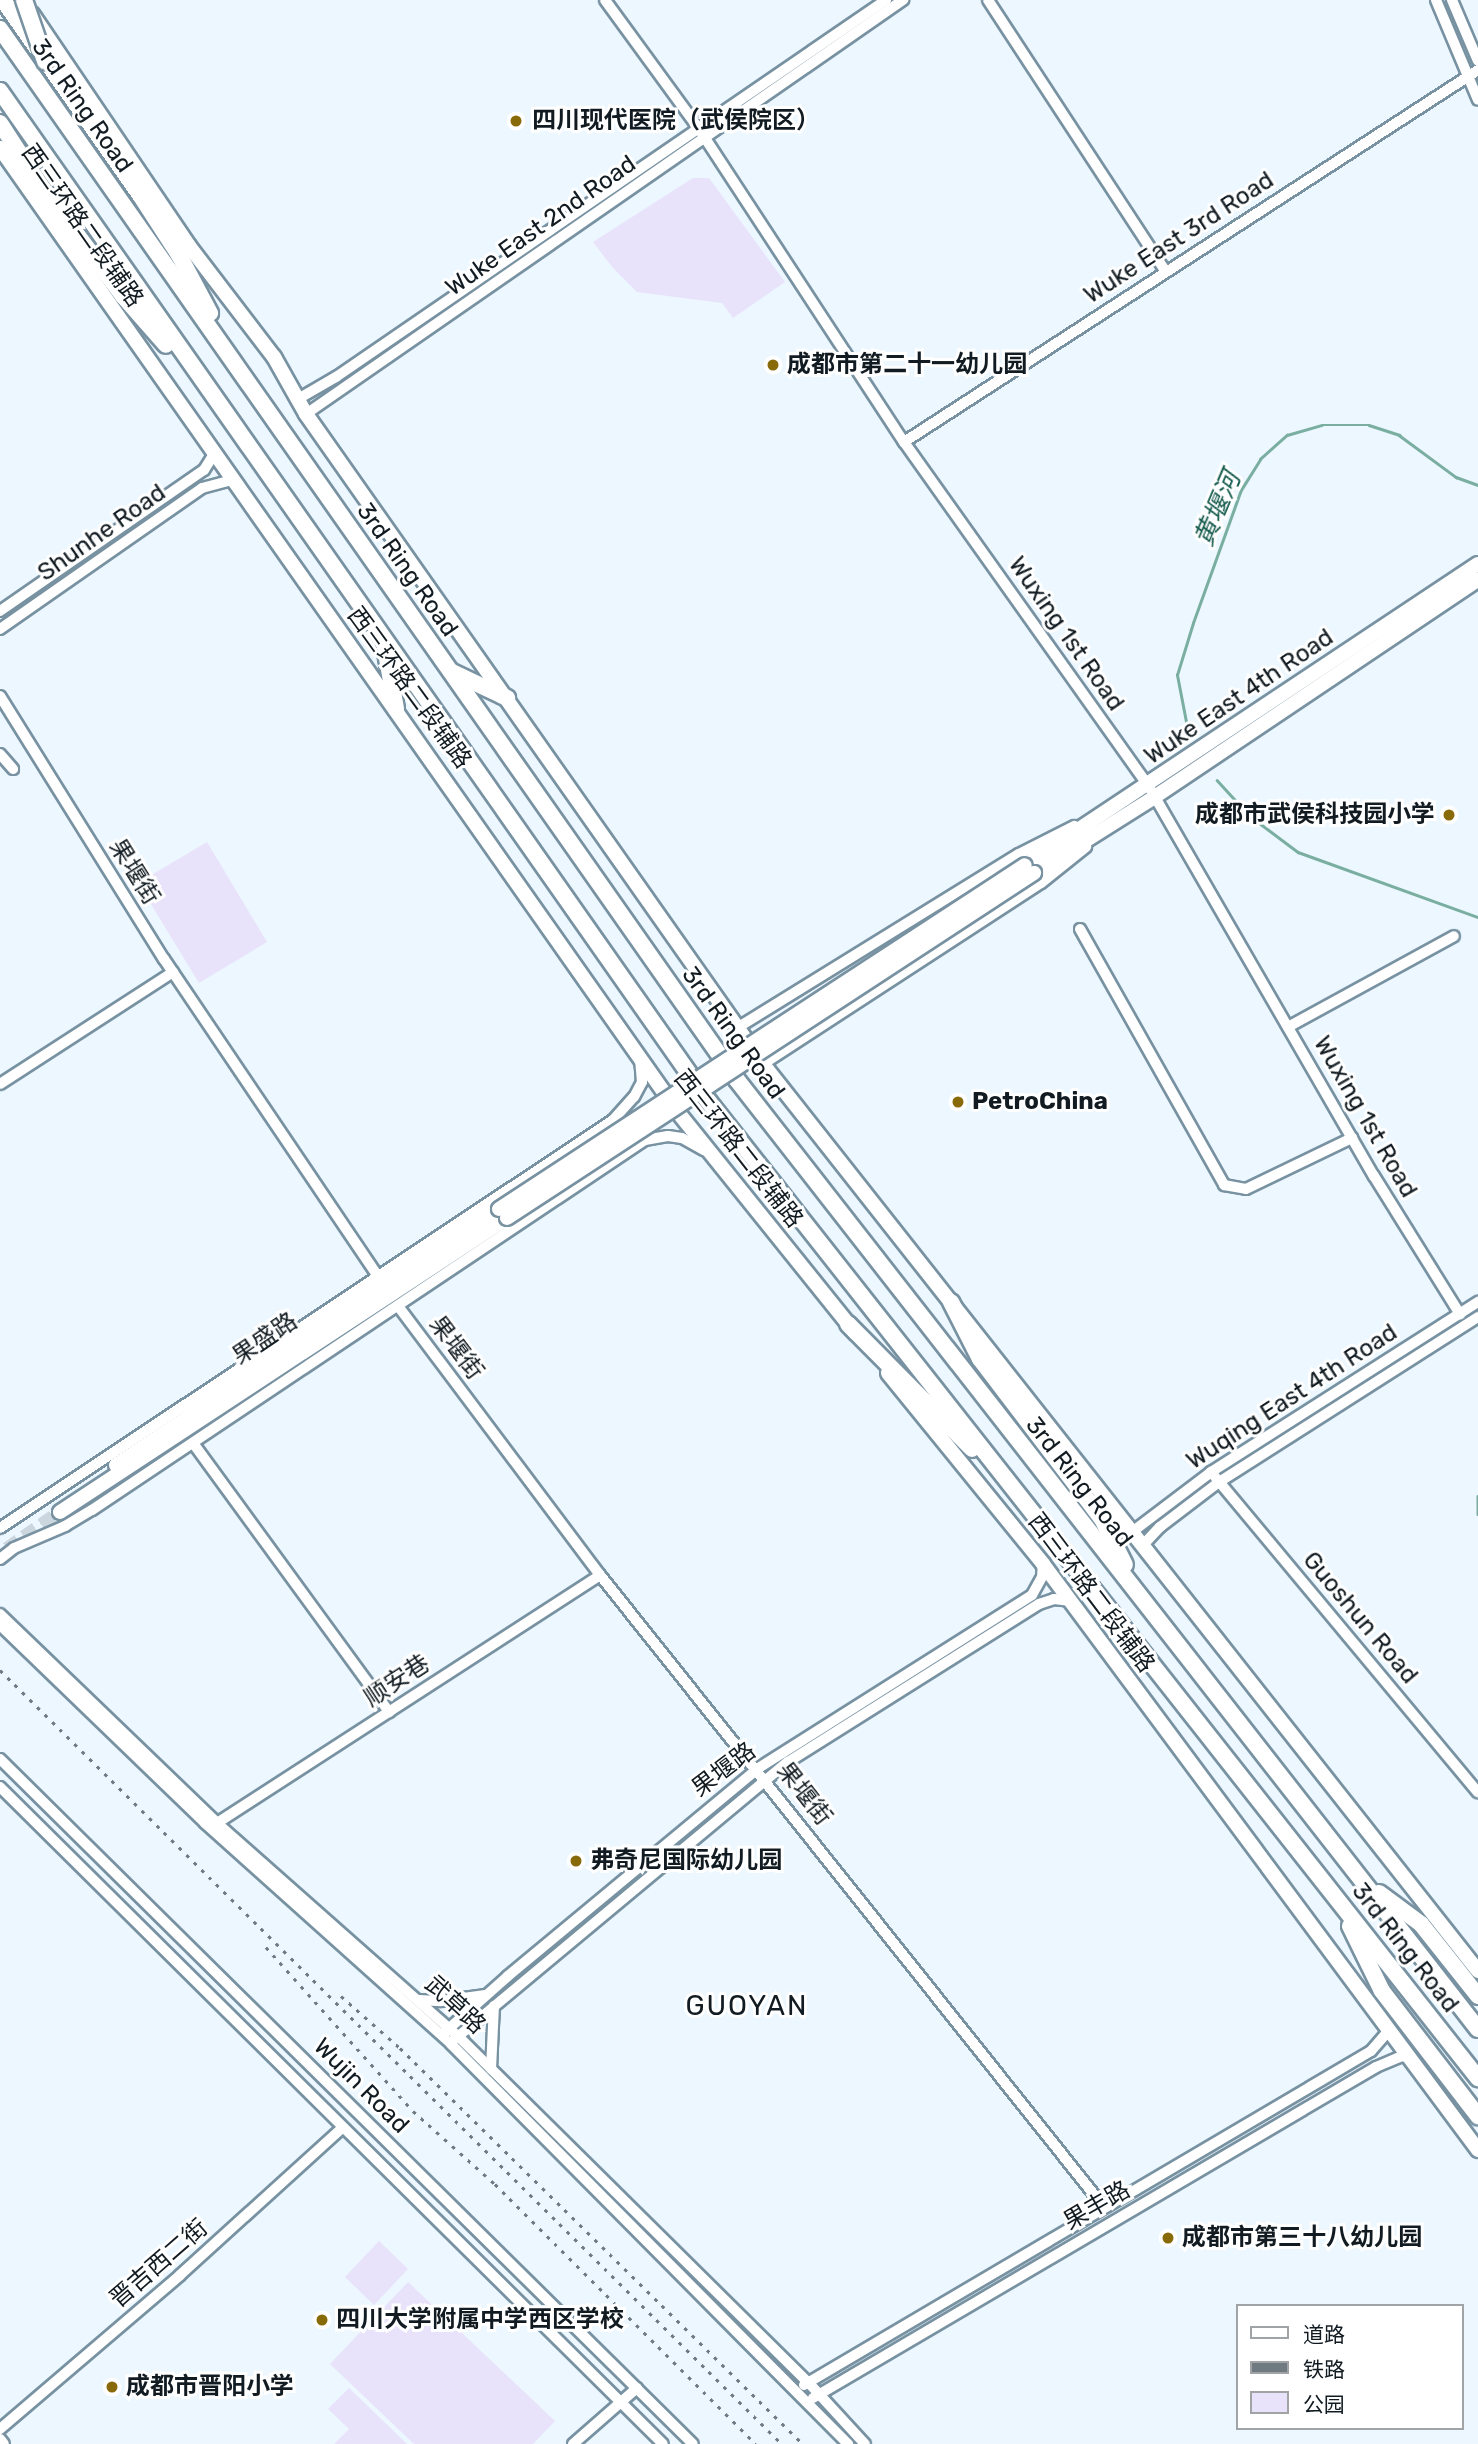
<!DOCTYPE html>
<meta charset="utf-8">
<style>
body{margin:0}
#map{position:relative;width:1478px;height:2444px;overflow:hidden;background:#ecf7ff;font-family:Rubik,"Noto Sans SC",sans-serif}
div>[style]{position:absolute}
.green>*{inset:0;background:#e8e3fa}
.stream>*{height:2.5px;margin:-1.25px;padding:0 1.25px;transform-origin:1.25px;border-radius:1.25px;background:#7aaea1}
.major-tunnel>*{height:14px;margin-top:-7px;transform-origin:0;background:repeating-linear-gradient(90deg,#cbd6de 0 14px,transparent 0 21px)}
.roads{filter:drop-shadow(2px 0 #7892a2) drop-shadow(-2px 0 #7892a2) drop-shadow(0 2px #7892a2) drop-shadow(0 -2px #7892a2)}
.minor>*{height:10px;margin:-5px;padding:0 5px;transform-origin:5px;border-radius:5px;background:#fff}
.major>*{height:14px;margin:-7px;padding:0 7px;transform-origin:7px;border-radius:7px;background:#fff}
.highway>*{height:16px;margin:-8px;padding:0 8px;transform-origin:8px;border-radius:8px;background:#fff}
.rail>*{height:2.5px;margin-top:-1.25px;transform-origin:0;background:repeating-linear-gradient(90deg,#707a81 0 3.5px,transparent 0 10.5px)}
.bridges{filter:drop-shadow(2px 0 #7892a2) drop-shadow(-2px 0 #7892a2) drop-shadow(0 2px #7892a2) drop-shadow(0 -2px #7892a2)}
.major-bridge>*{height:14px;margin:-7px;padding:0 7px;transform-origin:7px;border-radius:7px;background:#fff}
.highway-bridge>*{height:16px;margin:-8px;padding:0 8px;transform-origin:8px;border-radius:8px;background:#fff}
.dots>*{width:19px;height:19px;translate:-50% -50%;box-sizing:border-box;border:4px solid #fff;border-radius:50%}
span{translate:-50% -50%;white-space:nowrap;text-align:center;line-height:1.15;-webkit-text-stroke:6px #fff;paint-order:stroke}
.street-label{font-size:24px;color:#111b21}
.poi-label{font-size:24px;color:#111b21;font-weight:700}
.left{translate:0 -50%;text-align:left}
.right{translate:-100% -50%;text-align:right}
.water-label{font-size:26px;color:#155b4d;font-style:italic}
.quarter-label{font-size:28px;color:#111b21;letter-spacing:2px}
.legend{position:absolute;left:1236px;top:2304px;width:228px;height:126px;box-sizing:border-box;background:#fff;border:2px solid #a0a4a6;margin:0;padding:9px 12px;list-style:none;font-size:21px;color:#111b21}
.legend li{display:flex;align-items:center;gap:14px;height:35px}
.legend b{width:35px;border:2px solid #a0a4a6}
</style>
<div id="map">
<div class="green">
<i style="clip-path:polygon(693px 178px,709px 178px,785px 282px,733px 318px,722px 303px,637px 292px,613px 268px,593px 242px)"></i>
<i style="clip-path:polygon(207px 842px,267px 942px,199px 983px,138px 883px)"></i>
<i style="clip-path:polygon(379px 2241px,408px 2269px,374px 2305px,345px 2277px)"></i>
<i style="clip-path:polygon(408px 2282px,555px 2421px,533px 2444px,414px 2444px,330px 2364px)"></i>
<i style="clip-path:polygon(349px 2388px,407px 2444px,334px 2444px,349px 2429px,328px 2409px)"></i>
</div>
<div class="stream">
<i style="left:1187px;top:727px;width:53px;rotate:-100.9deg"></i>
<i style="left:1177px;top:675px;width:54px;rotate:-72.9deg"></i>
<i style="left:1193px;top:623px;width:141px;rotate:-70.2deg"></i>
<i style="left:1241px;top:490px;width:36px;rotate:-58deg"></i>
<i style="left:1260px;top:459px;width:36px;rotate:-42deg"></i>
<i style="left:1287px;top:435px;width:36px;rotate:-16deg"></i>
<i style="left:1322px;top:425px;width:47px"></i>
<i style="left:1369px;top:425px;width:32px;rotate:18deg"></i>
<i style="left:1399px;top:435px;width:71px;rotate:36.4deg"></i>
<i style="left:1456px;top:477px;width:23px;rotate:20deg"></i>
<i style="left:1217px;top:780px;width:49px;rotate:47.5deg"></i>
<i style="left:1250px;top:816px;width:60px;rotate:36.9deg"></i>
<i style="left:1298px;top:852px;width:191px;rotate:19.9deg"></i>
<i style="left:1478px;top:1496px;width:18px;rotate:90deg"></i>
</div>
<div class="major-tunnel">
<i style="left:7px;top:1549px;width:65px;rotate:-34.9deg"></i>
</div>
<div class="roads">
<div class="minor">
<i style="left:605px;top:0;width:160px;rotate:53.9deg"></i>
<i style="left:699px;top:129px;width:374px;rotate:56.8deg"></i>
<i style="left:904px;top:442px;width:421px;rotate:54.6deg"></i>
<i style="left:1148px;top:785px;width:452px;rotate:60deg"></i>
<i style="left:1374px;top:1176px;width:163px;rotate:58.1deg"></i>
<i style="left:988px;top:0;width:324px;rotate:56.8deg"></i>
<i style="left:1436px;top:0;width:108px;rotate:67.2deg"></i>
<i style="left:1452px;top:0;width:66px;rotate:66.9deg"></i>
<i style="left:298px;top:399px;width:44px;rotate:-30.1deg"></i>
<i style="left:336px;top:377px;width:667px;rotate:-34.43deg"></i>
<i style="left:306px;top:414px;width:727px;rotate:-34.74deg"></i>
<i style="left:904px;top:442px;width:684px;rotate:-32.95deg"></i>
<i style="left:0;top:611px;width:248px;rotate:-34.7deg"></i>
<i style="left:204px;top:470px;width:19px;rotate:-58deg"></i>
<i style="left:0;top:629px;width:246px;rotate:-34.9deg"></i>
<i style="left:202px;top:488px;width:31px;rotate:-15deg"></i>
<i style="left:0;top:696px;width:310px;rotate:58.1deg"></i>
<i style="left:164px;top:959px;width:382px;rotate:56deg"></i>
<i style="left:0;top:754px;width:20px;rotate:49deg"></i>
<i style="left:1080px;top:929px;width:294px;rotate:60.6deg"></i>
<i style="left:1224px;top:1185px;width:22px;rotate:10deg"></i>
<i style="left:1246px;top:1189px;width:118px;rotate:-25.7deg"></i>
<i style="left:1288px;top:1027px;width:189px;rotate:-28.7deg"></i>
<i style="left:737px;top:1028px;width:331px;rotate:-31.7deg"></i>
<i style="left:1019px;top:854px;width:62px;rotate:-27deg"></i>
<i style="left:763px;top:1064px;width:332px;rotate:-33.1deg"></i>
<i style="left:1041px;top:883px;width:58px;rotate:-38.7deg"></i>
<i style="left:0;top:1084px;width:206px;rotate:-32.9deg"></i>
<i style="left:398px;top:1306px;width:336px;rotate:53.1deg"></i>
<i style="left:600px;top:1575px;width:808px;rotate:51.43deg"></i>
<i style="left:193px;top:1443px;width:333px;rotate:53.9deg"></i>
<i style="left:1211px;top:1472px;width:417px;rotate:50.2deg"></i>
<i style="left:0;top:1528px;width:736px;rotate:-33.65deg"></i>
<i style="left:613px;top:1120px;width:31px;rotate:-48deg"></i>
<i style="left:634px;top:1097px;width:17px;rotate:-62deg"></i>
<i style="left:642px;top:1082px;width:21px;rotate:-95deg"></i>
<i style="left:1132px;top:1532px;width:99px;rotate:-37.2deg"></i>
<i style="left:1211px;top:1472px;width:317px;rotate:-32.5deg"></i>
<i style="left:1143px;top:1545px;width:25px;rotate:-47deg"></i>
<i style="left:1160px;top:1527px;width:74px;rotate:-37.3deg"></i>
<i style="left:1219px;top:1482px;width:307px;rotate:-32.5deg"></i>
<i style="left:0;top:1559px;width:18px;rotate:-38deg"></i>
<i style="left:14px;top:1548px;width:56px;rotate:-23.3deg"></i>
<i style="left:65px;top:1526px;width:31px;rotate:-31deg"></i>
<i style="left:92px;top:1510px;width:665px;rotate:-33.79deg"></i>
<i style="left:645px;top:1140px;width:23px;rotate:-10deg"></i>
<i style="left:668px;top:1136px;width:14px;rotate:8deg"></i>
<i style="left:682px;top:1138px;width:25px;rotate:29deg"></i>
<i style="left:0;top:1614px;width:301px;rotate:43.9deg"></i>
<i style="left:217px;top:1823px;width:322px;rotate:41.5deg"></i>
<i style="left:458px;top:2036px;width:492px;rotate:44.7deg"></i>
<i style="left:808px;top:2382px;width:84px;rotate:47.4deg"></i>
<i style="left:0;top:1625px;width:285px;rotate:44deg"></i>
<i style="left:205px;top:1823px;width:331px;rotate:41.9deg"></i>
<i style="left:451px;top:2044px;width:564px;rotate:45.22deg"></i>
<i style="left:0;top:1759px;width:974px;rotate:44.67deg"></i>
<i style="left:0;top:1787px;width:933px;rotate:44.74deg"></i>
<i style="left:217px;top:1823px;width:456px;rotate:-32.9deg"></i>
<i style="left:419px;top:2000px;width:22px;rotate:3deg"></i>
<i style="left:441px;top:2001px;width:43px;rotate:-7.9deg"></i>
<i style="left:445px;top:2032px;width:84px;rotate:-41.6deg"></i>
<i style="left:508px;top:1976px;width:324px;rotate:-39.7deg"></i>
<i style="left:757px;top:1769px;width:325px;rotate:-32.3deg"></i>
<i style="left:1032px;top:1595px;width:21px;rotate:-61deg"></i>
<i style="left:1042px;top:1577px;width:13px;rotate:-86deg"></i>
<i style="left:455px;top:2039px;width:433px;rotate:-39.8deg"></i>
<i style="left:788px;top:1762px;width:297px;rotate:-32.2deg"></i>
<i style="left:1039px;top:1604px;width:16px;rotate:-18deg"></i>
<i style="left:1054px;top:1599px;width:17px;rotate:7deg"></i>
<i style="left:491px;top:2069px;width:63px;rotate:-87.3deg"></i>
<i style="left:804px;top:2385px;width:658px;rotate:-30.5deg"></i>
<i style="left:1371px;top:2051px;width:28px;rotate:-49deg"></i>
<i style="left:813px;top:2398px;width:653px;rotate:-30.45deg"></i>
<i style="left:1376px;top:2067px;width:28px;rotate:-23deg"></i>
<i style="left:1402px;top:2056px;width:8px;rotate:14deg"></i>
<i style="left:0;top:2429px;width:237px;rotate:-40.5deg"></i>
<i style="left:180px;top:2275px;width:219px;rotate:-42.2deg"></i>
<i style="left:0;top:2439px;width:6px;rotate:51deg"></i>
<i style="left:573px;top:2444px;width:85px;rotate:-41.2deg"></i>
</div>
<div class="major">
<i style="left:32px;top:14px;width:280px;rotate:55.9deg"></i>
<i style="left:189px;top:246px;width:140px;rotate:52.6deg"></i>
<i style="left:274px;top:357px;width:65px;rotate:60.7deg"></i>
<i style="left:306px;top:414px;width:795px;rotate:54.89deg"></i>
<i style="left:763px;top:1064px;width:1155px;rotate:51.75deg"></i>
<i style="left:0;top:148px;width:1177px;rotate:54.89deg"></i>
<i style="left:677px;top:1111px;width:284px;rotate:51.2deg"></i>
<i style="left:1025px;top:865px;width:544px;rotate:-33.6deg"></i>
<i style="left:1034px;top:873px;width:141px;rotate:-32.2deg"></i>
<i style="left:1153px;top:798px;width:391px;rotate:-33.9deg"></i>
<i style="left:888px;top:1373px;width:246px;rotate:50.9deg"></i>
<i style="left:1043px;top:1564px;width:730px;rotate:53.41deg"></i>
<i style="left:116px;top:1465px;width:461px;rotate:-33.8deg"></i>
<i style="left:60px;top:1512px;width:535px;rotate:-33.33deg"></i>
</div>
<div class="highway">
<i style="left:3px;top:0;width:238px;rotate:54.9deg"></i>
<i style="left:140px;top:195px;width:72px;rotate:57deg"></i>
<i style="left:179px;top:255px;width:66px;rotate:61.9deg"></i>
<i style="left:0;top:29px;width:1284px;rotate:54.96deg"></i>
<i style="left:737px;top:1080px;width:1204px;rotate:52.02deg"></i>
<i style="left:0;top:91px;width:1235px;rotate:54.96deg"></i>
<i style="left:709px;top:1102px;width:1243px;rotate:51.77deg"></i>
<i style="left:0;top:123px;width:74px;rotate:57.2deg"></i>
<i style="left:40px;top:185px;width:139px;rotate:53.2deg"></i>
<i style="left:123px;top:296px;width:65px;rotate:48.7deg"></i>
<i style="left:385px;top:647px;width:63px;rotate:79.9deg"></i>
<i style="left:452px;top:672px;width:61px;rotate:25.3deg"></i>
<i style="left:951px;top:1302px;width:64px;rotate:63deg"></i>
<i style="left:980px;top:1359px;width:201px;rotate:52.7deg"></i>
<i style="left:1102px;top:1519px;width:51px;rotate:63.4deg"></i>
<i style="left:848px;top:1324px;width:176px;rotate:45.2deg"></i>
<i style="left:1379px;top:1893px;width:52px;rotate:36.4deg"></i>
<i style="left:1421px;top:1924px;width:92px;rotate:51.6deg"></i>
<i style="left:1350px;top:1926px;width:72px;rotate:63.8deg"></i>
<i style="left:1382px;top:1991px;width:158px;rotate:52.5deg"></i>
</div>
</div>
<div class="rail">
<i style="left:0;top:1670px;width:1100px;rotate:44.71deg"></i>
<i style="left:266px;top:1947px;width:220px;rotate:48.1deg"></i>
<i style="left:413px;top:2111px;width:110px;rotate:41.7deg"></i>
<i style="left:495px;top:2184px;width:368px;rotate:44.9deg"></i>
<i style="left:341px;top:1996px;width:79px;rotate:41.4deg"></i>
<i style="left:400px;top:2048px;width:565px;rotate:44.5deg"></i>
</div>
<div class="bridges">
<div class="major-bridge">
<i style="left:499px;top:1209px;width:628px;rotate:-33.18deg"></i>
<i style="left:507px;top:1218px;width:630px;rotate:-33.21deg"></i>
</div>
<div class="highway-bridge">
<i style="left:24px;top:0;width:65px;rotate:71deg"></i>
</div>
</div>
<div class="dots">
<i style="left:516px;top:121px;background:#896a09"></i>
<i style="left:773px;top:365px;background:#896a09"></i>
<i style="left:1449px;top:815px;background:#896a09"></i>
<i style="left:958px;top:1102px;background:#896a09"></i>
<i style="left:576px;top:1861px;background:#896a09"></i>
<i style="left:1168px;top:2238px;background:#896a09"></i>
<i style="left:322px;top:2320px;background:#896a09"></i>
<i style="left:112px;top:2387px;background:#896a09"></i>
</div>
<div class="street-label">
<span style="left:82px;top:106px;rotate:55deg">3rd Ring Road</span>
<span style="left:82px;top:226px;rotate:55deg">西三环路二段辅路</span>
<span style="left:541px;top:226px;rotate:-35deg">Wuke East 2nd Road</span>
<span style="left:1179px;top:238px;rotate:-33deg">Wuke East 3rd Road</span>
<span style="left:102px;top:533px;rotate:-35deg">Shunhe Road</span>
<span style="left:407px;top:570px;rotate:55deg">3rd Ring Road</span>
<span style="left:1066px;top:634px;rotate:55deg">Wuxing 1st Road</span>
<span style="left:409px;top:688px;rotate:54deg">西三环路二段辅路</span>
<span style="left:1239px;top:697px;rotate:-34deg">Wuke East 4th Road</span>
<span style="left:134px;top:872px;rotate:58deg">果堰街</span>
<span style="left:733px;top:1033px;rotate:54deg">3rd Ring Road</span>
<span style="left:1365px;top:1117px;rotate:60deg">Wuxing 1st Road</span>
<span style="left:738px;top:1149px;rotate:52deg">西三环路二段辅路</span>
<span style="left:265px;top:1339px;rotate:-34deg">果盛路</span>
<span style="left:456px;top:1348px;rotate:53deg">果堰街</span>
<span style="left:1292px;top:1397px;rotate:-33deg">Wuqing East 4th Road</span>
<span style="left:1079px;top:1482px;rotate:52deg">3rd Ring Road</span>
<span style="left:1091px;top:1593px;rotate:53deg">西三环路二段辅路</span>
<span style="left:1360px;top:1618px;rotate:50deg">Guoshun Road</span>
<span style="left:397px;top:1681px;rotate:-33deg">顺安巷</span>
<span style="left:724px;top:1770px;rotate:-37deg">果堰路</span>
<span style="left:804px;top:1794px;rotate:52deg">果堰街</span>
<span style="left:1405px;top:1948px;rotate:52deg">3rd Ring Road</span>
<span style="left:455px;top:2005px;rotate:43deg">武草路</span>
<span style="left:361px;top:2086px;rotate:45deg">Wujin Road</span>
<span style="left:1097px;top:2206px;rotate:-30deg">果丰路</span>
<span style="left:159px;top:2264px;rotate:-41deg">晋吉西二街</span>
</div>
<div class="poi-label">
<span class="left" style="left:532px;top:121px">四川现代医院（武侯院区）</span>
<span class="left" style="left:787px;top:365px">成都市第二十一幼儿园</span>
<span class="right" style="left:1435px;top:815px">成都市武侯科技园小学</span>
<span class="left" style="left:972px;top:1102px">PetroChina</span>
<span class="left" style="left:590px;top:1861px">弗奇尼国际幼儿园</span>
<span class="left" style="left:1182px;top:2238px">成都市第三十八幼儿园</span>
<span class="left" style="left:336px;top:2320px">四川大学附属中学西区学校</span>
<span class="left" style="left:126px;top:2387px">成都市晋阳小学</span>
</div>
<div class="water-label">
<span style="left:1218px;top:509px;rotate:-67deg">黄堰河</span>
</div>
<div class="quarter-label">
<span style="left:747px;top:2006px">GUOYAN</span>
</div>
<ul class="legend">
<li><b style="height:9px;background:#fff"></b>道路</li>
<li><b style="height:9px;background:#707a81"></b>铁路</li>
<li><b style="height:19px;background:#e8e3fa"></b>公园</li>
</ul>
</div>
